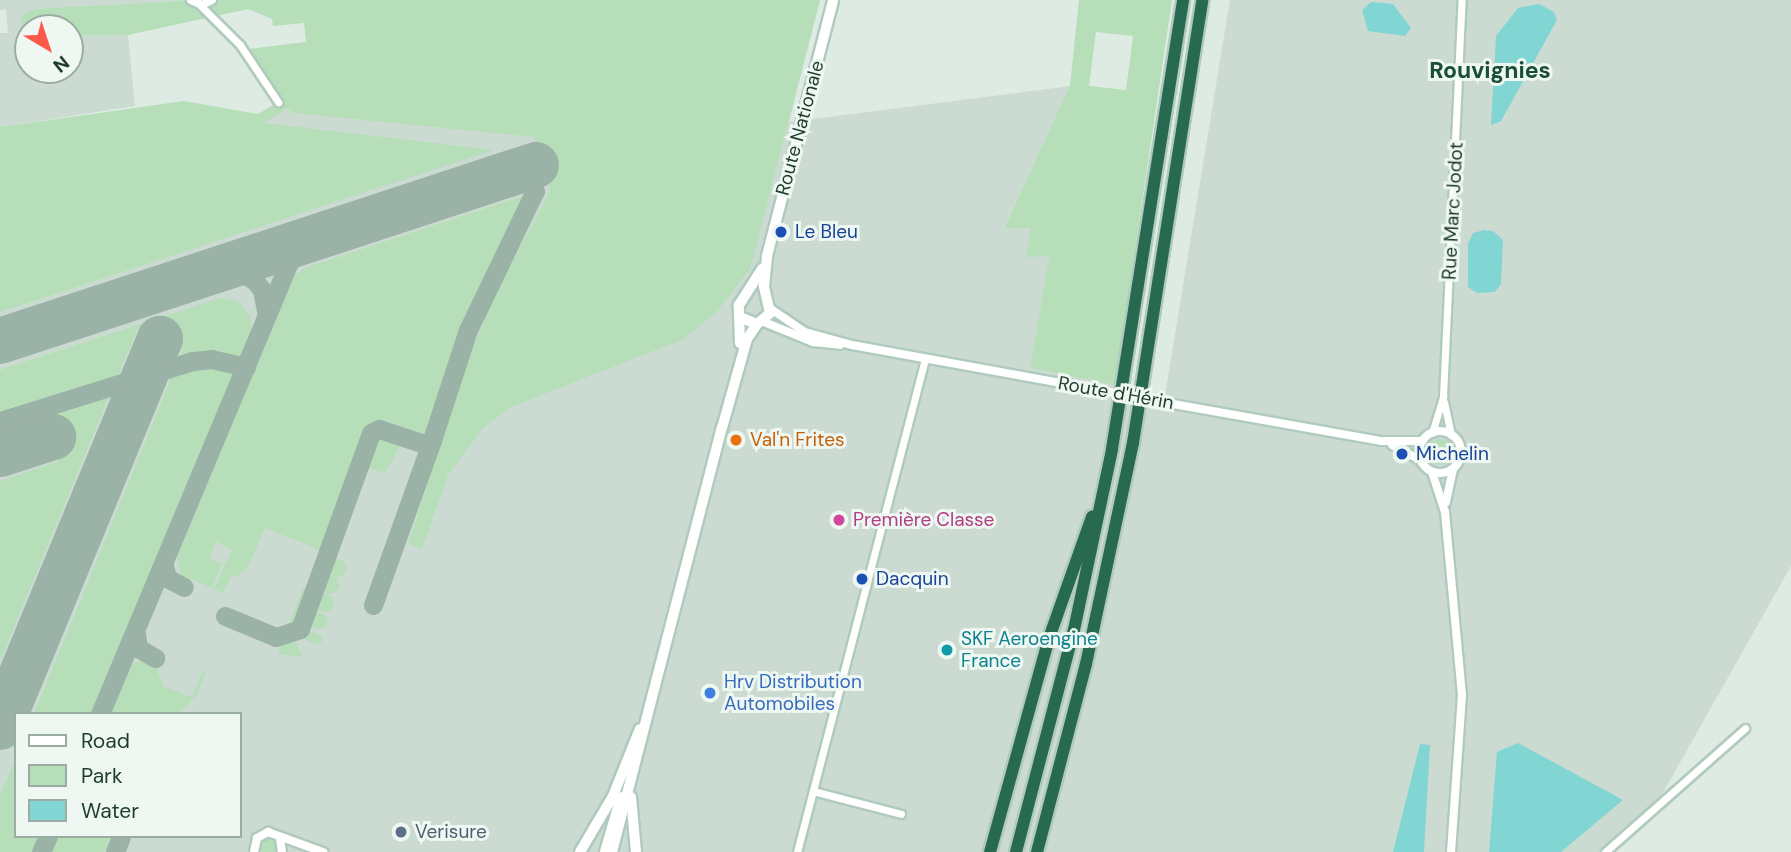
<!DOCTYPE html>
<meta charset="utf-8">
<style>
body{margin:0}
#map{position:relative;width:1791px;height:852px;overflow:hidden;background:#deebe3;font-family:"DM Sans",sans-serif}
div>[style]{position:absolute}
.built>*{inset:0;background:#ccdbd2}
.green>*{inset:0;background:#b5deb9}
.round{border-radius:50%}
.water>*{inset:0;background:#81d5d3}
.taxiway>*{height:19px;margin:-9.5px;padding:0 9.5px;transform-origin:9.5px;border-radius:9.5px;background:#9bb2a6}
.runway>*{height:46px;margin:-23px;padding:0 23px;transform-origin:23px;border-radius:23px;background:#9bb2a6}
.roads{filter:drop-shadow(2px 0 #b0cbbd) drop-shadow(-2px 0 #b0cbbd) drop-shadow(0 2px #b0cbbd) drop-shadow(0 -2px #b0cbbd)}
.minor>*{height:7px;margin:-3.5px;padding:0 3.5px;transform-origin:3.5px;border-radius:3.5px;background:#fff}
.tertiary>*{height:8px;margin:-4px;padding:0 4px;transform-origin:4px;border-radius:4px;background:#fff}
.tertiary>.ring{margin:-4px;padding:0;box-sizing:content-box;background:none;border:8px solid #fff;border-radius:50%}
.secondary>*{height:10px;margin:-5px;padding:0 5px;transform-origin:5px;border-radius:5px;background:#fff}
.motorway>*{height:12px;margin:-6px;padding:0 6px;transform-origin:6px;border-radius:6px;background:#286951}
.tertiary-bridge>*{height:8px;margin:-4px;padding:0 4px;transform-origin:4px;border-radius:4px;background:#fff}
.dots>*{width:19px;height:19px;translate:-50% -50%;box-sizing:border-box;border:4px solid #eef7f1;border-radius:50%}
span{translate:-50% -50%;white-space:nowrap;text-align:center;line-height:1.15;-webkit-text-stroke:6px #eef7f1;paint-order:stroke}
.street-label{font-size:19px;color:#1e3b2f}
.transit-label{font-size:19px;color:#164399}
.left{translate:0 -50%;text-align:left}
.food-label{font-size:19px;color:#c56008}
.hotel-label{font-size:19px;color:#b23c85}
.culture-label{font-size:19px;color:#0d838f}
.shop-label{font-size:19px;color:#366cbe}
.service-label{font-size:19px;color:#4e5e75}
.quarter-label{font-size:23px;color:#194f39;font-weight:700}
.legend{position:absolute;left:14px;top:712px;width:228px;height:126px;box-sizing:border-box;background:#eef7f1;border:2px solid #9baca3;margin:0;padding:9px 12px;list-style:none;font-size:21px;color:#1e3b2f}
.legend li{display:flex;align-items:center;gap:14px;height:35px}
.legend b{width:35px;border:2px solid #9baca3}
.north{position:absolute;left:14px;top:14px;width:70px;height:70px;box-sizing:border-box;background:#eef7f1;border:2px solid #9baca3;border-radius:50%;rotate:141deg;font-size:19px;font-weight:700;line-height:28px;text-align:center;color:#1e3b2f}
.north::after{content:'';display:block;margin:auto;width:24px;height:32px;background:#fc594b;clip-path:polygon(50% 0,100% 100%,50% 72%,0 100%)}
</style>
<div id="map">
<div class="built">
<i style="clip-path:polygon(0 0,198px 0,31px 9px,24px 37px,28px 37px,28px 70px,70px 70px,70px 36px,128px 35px,135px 106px,0 127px,0 33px,8px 33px,6px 9px,0 10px)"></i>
<i style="clip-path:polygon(evenodd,376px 0,820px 0,789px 122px,1071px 86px,1004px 227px,1032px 228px,1049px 256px,1030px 368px,1165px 395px,1230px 0,1791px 0,1791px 566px,1660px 798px,1604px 852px,0 852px,0 134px,262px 123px,287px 108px,249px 49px,306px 42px,376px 0,16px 714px,240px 714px,240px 836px,16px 836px,16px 714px)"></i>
</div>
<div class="green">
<i style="clip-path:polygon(198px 0,820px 0,750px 269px,718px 310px,684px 339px,511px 407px,483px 428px,448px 475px,422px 549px,408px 544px,464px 371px,493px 299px,550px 191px,534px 137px,295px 113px,287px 108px,264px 123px,494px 150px,0 312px,0 127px,184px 101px,258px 114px,282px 100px,249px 49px,306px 42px,304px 23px,273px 26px,272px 19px,248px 9px,128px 35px,70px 36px,70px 28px,28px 28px,28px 37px,23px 37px,22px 16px,31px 9px)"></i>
<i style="clip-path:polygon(evenodd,1079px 0,1172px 0,1115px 385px,1030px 368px,1049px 256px,1026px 257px,1031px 228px,1004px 228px,1070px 86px,1079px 0,1096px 32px,1133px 36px,1126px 90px,1089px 86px,1096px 32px)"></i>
<i style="clip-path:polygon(529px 194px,464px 329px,429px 434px,419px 440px,379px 426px,369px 429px,325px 552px,265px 528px,248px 567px,237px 577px,232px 575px,223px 593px,214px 589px,232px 550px,216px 541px,209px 558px,222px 564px,212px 588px,181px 575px,177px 557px,294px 276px,305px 268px)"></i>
<i style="clip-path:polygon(220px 298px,238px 301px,250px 316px,252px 328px,241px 358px,206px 354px,179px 359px,183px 349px,138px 329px,116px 379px,0 416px,0 370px)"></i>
<i style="clip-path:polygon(208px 363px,236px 368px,95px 714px,34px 714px,175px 369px)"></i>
<i style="clip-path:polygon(112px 389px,0 661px,0 481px,59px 461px,44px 411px)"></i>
<i style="clip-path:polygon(384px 435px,403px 441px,385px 473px,362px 466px,371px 443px)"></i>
<i class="round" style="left:1427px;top:439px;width:26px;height:26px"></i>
<i class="round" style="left:328px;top:559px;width:18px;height:18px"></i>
<i class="round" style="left:321px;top:576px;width:18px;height:18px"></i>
<i style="clip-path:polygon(303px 588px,311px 590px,301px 620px,286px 633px)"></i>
<i class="round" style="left:316px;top:594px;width:18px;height:18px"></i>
<i class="round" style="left:311px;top:613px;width:16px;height:16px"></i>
<i style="clip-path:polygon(305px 630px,323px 636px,322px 642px,314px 644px,298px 636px)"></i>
<i style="clip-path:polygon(291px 640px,297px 644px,302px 657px,279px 654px,280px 643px)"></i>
<i style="clip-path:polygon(140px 661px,157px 669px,163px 686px,191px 697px,203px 671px,206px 672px,197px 695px,179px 714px,105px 714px,124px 669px)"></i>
<i style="clip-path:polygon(16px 757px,16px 836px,44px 836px,37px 852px,0 852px,0 795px)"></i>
<i style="clip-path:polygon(54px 836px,111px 836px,104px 852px,48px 852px)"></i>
<i class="round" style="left:259px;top:837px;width:18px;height:18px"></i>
</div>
<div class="water">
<i style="clip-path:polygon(1371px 2px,1393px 4px,1411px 28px,1405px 36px,1368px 31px,1362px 10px)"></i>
<i style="clip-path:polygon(1539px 4px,1554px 12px,1557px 20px,1501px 121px,1491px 125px,1496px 36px,1518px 8px)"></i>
<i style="clip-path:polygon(1484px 230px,1493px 231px,1503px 240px,1501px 284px,1495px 292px,1477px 293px,1468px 287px,1468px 244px,1473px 233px)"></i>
<i style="clip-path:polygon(1518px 743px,1623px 800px,1561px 852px,1489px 852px,1497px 752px)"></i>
<i style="clip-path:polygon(1420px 744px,1430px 745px,1424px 852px,1393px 852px)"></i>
</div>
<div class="taxiway">
<i style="left:219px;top:270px;width:17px;rotate:-3deg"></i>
<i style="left:236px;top:269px;width:22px;rotate:32deg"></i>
<i style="left:255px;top:281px;width:11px;rotate:52deg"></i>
<i style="left:262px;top:290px;width:25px;rotate:79deg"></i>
<i style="left:0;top:421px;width:202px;rotate:-17.3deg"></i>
<i style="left:193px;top:361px;width:18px;rotate:-6deg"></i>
<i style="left:211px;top:359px;width:36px;rotate:13deg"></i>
<i style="left:164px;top:566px;width:12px;rotate:76deg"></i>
<i style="left:167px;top:578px;width:19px;rotate:28deg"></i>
<i style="left:373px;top:605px;width:175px;rotate:-70.3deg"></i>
<i style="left:225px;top:616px;width:55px;rotate:22.4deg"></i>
<i style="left:276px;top:637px;width:25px;rotate:-18deg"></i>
<i style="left:300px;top:629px;width:208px;rotate:-70.1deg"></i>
<i style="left:371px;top:433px;width:9px;rotate:-27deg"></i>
<i style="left:379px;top:429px;width:47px;rotate:18.4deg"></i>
<i style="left:424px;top:444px;width:9px;rotate:-27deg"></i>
<i style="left:432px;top:440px;width:116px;rotate:-71.9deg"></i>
<i style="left:468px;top:330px;width:154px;rotate:-64.3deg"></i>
<i style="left:535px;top:191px;width:18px;rotate:-119deg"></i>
<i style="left:526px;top:175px;width:18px;rotate:-177deg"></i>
<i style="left:136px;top:634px;width:14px;rotate:82deg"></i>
<i style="left:138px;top:648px;width:20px;rotate:30deg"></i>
<i style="left:100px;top:714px;width:497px;rotate:-67.3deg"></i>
<i style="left:292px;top:256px;width:24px;rotate:-42deg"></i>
<i style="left:41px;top:852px;width:17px;rotate:-66deg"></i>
<i style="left:115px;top:852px;width:17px;rotate:-69deg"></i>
</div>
<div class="runway">
<i style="left:0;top:341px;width:564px;rotate:-18.18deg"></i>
<i style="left:0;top:454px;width:56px;rotate:-17.8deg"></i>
<i style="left:0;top:727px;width:420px;rotate:-67.6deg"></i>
</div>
<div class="roads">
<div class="minor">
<i style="left:200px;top:5px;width:57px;rotate:45deg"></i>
<i style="left:240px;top:45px;width:69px;rotate:56.3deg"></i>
<i style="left:1444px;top:402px;width:34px;rotate:78deg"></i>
<i style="left:1432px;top:433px;width:39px;rotate:-73deg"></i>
<i style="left:1443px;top:396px;width:396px;rotate:-87.3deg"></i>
<i style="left:813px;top:791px;width:91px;rotate:14.6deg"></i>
<i style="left:797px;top:852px;width:509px;rotate:-75.45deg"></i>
<i style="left:1605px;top:852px;width:187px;rotate:-41.5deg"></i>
</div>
<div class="tertiary">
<i style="left:191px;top:0;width:12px;rotate:24deg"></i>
<i style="left:202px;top:5px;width:11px;rotate:-27deg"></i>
<i style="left:771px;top:309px;width:41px;rotate:34.1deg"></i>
<i style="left:805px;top:332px;width:49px;rotate:15.5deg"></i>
<i style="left:852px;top:345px;width:251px;rotate:10.3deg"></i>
<i style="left:764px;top:322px;width:53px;rotate:22.2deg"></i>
<i style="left:813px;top:342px;width:27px;rotate:6deg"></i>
<i style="left:1162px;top:402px;width:222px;rotate:10.1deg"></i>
<i style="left:1381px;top:441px;width:41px"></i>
<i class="ring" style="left:1419px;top:431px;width:34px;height:34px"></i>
<i style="left:1392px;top:445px;width:32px;rotate:28deg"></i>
<i style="left:1432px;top:472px;width:42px;rotate:72deg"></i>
<i style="left:1445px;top:512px;width:184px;rotate:84.7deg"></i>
<i style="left:1462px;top:695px;width:157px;rotate:94deg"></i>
<i style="left:1446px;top:502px;width:34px;rotate:-78deg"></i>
<i style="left:280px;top:838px;width:14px;rotate:82deg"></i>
<i style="left:254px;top:852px;width:14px;rotate:-78deg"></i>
<i style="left:257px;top:838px;width:13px;rotate:-29deg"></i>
<i style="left:268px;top:832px;width:59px;rotate:20deg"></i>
</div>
<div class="secondary">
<i style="left:742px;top:318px;width:16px;rotate:22deg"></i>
<i style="left:757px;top:324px;width:17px;rotate:-40deg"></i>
<i style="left:770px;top:313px;width:28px;rotate:-103deg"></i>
<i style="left:764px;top:286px;width:30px;rotate:-84deg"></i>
<i style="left:767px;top:256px;width:264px;rotate:-75.5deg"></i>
<i style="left:740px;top:343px;width:38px;rotate:-92deg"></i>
<i style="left:739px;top:305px;width:43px;rotate:-57.4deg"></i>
<i style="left:631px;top:797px;width:55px;rotate:84.8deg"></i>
<i style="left:580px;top:852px;width:65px;rotate:-59.5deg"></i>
<i style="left:613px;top:796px;width:72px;rotate:-68.1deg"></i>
<i style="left:605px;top:852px;width:57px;rotate:-73.8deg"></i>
<i style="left:612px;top:852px;width:438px;rotate:-75.5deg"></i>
<i style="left:722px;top:428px;width:92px;rotate:-74.3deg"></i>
<i style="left:747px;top:339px;width:18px;rotate:-56deg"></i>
</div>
<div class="motorway">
<i style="left:990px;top:852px;width:219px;rotate:-74.6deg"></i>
<i style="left:1048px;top:641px;width:132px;rotate:-70.5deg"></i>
<i style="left:1016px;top:852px;width:229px;rotate:-75.4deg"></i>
<i style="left:1074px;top:630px;width:185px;rotate:-78.1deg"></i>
<i style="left:1112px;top:449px;width:455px;rotate:-81deg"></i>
<i style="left:1037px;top:852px;width:194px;rotate:-75.4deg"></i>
<i style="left:1086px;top:664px;width:226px;rotate:-78deg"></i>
<i style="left:1133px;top:443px;width:448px;rotate:-81.1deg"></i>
</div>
</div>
<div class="tertiary-bridge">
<i style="left:1099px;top:390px;width:64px;rotate:10.8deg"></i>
</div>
<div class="dots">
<i style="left:781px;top:232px;background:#1a4fb4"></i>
<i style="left:736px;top:440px;background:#e8710a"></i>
<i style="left:1402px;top:454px;background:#1a4fb4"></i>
<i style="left:839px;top:520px;background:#d1479c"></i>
<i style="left:862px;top:579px;background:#1a4fb4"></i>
<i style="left:947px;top:650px;background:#0f9aa8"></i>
<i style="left:710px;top:693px;background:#3f7fe0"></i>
<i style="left:401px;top:832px;background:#5c6f8a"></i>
</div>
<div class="street-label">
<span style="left:800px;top:128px;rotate:-75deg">Route Nationale</span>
<span style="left:1453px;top:211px;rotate:-87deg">Rue Marc Jodot</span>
<span style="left:1116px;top:393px;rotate:10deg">Route d'Hérin</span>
</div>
<div class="transit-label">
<span class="left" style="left:795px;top:232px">Le Bleu</span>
<span class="left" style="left:1416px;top:454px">Michelin</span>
<span class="left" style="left:876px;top:579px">Dacquin</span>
</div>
<div class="food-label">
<span class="left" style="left:750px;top:440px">Val'n Frites</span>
</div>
<div class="hotel-label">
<span class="left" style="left:853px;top:520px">Première Classe</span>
</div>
<div class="culture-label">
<span class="left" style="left:961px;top:650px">SKF Aeroengine<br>France</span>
</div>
<div class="shop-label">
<span class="left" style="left:724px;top:693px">Hrv Distribution<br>Automobiles</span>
</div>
<div class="service-label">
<span class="left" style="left:415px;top:832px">Verisure</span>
</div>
<div class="quarter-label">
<span style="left:1490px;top:70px">Rouvignies</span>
</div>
<ul class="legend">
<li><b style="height:9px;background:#fff"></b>Road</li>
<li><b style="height:19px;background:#b5deb9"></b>Park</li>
<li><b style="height:19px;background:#81d5d3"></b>Water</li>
</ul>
<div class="north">N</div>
</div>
